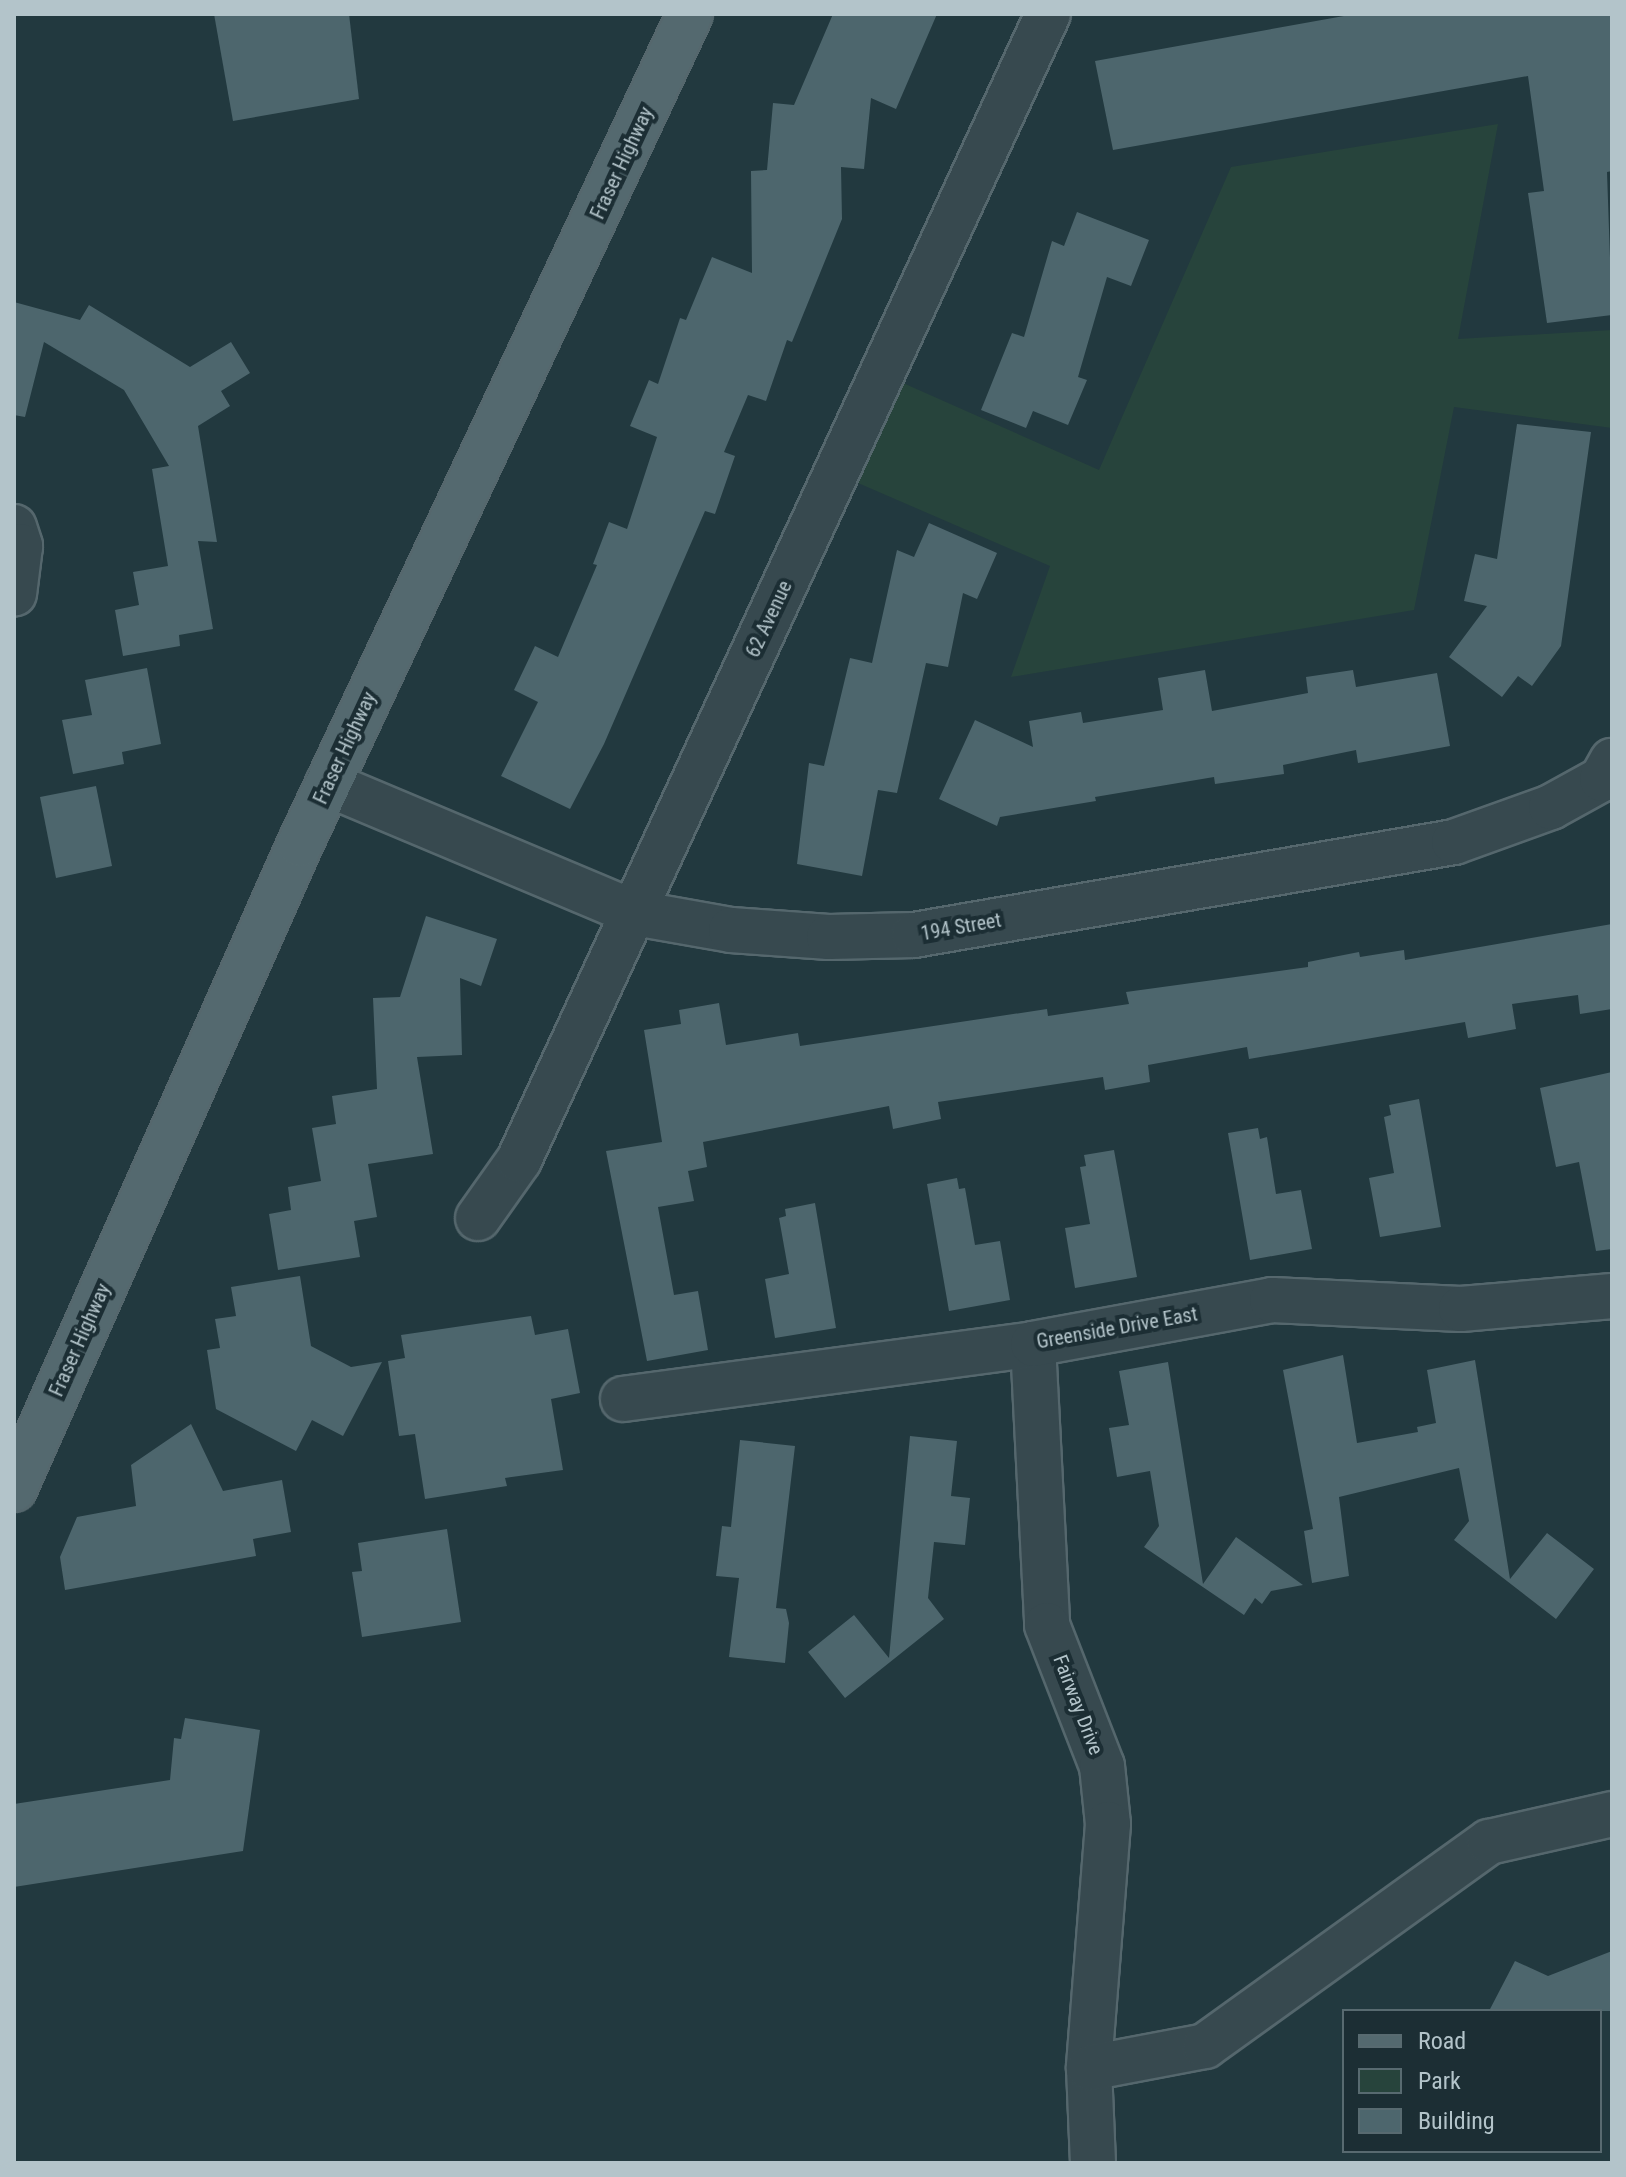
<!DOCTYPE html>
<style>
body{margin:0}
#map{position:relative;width:1626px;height:2177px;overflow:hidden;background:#22393f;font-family:"Roboto Condensed",sans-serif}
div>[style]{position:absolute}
.green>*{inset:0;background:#27443c}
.building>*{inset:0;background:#4d666d}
.roads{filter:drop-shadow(2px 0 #55676d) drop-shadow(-2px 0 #55676d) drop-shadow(0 2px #55676d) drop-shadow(0 -2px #55676d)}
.minor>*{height:44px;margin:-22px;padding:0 22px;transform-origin:22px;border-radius:22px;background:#37494f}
.major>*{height:44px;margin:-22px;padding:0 22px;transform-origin:22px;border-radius:22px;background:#54696f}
span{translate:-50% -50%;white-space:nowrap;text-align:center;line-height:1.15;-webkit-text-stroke:8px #1c2e34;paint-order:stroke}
.street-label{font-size:20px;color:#b3c4ca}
.frame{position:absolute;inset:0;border:16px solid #b3c4ca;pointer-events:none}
.legend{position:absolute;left:1342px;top:2009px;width:260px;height:144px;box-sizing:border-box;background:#1c2e34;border:2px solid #586a70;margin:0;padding:10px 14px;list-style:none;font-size:24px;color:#b3c4ca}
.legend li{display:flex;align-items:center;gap:16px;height:40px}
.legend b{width:40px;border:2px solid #586a70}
</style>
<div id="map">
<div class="green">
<i style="clip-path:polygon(1498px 124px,1458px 339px,1612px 330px,1612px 428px,1454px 407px,1414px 610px,1011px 677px,1050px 566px,858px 483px,903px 383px,1099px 470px,1231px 167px)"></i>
</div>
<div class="building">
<i style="clip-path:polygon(214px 14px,349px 14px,359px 99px,233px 121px)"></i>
<i style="clip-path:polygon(833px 14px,937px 14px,896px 109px,871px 98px,864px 169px,841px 167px,842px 219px,792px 342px,787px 340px,766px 401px,748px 395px,724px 452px,735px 456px,715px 514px,705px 511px,604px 744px,570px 809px,501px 776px,538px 702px,514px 690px,535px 646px,558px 657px,597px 565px,593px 564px,609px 522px,627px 529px,657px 437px,630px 426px,649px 380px,658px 384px,680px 318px,686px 320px,712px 257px,752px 273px,751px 171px,767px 170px,773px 103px,794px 105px)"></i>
<i style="clip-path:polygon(1355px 14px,1612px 14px,1612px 171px,1607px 172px,1612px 315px,1547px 323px,1528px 193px,1544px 191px,1528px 76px,1113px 150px,1095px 61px)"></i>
<i style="clip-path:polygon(1077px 212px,1149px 240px,1131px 286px,1107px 277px,1078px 377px,1087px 380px,1068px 425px,1033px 411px,1026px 428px,981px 410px,1012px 333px,1024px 337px,1052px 241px,1064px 246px)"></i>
<i style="clip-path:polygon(14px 302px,80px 320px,89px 305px,190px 367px,231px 342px,250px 373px,221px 391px,230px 406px,198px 426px,217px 542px,198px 541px,213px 629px,179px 635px,180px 646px,123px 656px,115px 610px,139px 605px,133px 572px,168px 566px,152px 469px,169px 466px,124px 390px,44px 342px,25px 417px,14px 415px)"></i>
<i style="clip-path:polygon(1517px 424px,1591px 432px,1561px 646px,1532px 686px,1518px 676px,1502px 697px,1449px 657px,1487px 606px,1464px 601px,1475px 554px,1497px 559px)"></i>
<i style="clip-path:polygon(929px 523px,997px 553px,977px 599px,963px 593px,948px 667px,926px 663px,897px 793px,878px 790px,862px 876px,797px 864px,809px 763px,824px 766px,850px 658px,872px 663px,897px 550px,914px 557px)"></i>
<i style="clip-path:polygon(147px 668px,161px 744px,122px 752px,124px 764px,73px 774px,62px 720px,92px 715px,85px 680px)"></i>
<i style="clip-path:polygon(1205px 670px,1212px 711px,1308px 693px,1306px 677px,1353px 670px,1356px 687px,1437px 673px,1450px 746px,1358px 763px,1356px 750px,1283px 765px,1284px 774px,1215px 784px,1214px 777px,1095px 797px,1096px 801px,1000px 817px,997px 826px,939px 799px,975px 720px,1033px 747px,1029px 721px,1081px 712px,1083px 723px,1163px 710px,1158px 678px)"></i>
<i style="clip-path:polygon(96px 786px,112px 866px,56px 878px,40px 797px)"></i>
<i style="clip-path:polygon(426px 916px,497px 939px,481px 986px,460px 978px,462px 1055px,417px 1057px,433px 1154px,368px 1164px,377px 1217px,354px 1221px,360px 1257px,278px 1270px,269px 1214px,291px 1210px,288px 1187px,321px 1181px,312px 1128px,336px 1124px,332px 1096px,377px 1089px,373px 998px,400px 997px)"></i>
<i style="clip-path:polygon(1612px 924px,1612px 1009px,1580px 1014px,1578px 995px,1512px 1004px,1516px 1029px,1468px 1038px,1465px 1022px,1249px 1059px,1247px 1047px,1148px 1065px,1150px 1082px,1105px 1090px,1103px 1077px,938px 1102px,941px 1119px,893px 1129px,889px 1106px,703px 1142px,707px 1167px,688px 1171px,694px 1201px,658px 1207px,674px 1295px,698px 1291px,708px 1350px,647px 1361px,606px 1151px,662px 1142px,644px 1030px,681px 1024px,679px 1010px,719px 1003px,726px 1045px,798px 1033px,800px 1046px,1047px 1009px,1048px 1016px,1129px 1004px,1126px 992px,1308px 967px,1308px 962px,1359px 952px,1360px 957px,1404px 950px,1405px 960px)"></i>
<i style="clip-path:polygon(1612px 1072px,1612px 1249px,1596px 1251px,1579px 1162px,1556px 1167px,1540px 1088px)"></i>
<i style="clip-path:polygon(1419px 1099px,1441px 1227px,1380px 1237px,1369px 1178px,1394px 1173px,1384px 1117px,1391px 1115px,1389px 1105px)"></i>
<i style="clip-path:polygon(1258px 1128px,1260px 1139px,1267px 1137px,1276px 1194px,1301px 1190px,1312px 1249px,1250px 1260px,1228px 1133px)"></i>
<i style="clip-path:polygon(1114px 1150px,1137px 1277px,1075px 1288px,1065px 1228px,1090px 1224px,1080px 1167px,1086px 1166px,1084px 1155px)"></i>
<i style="clip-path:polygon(957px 1178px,959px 1189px,965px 1188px,975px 1245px,1000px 1241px,1010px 1300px,949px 1311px,927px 1184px)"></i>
<i style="clip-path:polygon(815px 1203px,836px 1328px,775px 1338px,765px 1279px,789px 1274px,779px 1218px,786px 1216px,785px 1209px)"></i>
<i style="clip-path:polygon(300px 1276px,311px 1346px,351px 1367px,382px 1362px,343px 1436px,312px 1420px,296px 1451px,216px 1409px,207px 1350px,220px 1348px,215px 1319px,236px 1316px,231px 1287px)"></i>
<i style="clip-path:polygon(531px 1316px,535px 1335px,568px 1329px,580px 1393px,551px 1399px,563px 1470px,505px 1478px,507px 1486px,425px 1499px,415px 1434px,399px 1436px,388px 1361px,405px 1358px,401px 1335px)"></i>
<i style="clip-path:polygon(1343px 1355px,1357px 1443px,1418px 1432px,1417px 1427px,1436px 1423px,1427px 1370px,1475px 1360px,1510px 1579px,1547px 1533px,1594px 1569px,1556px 1619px,1454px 1540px,1469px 1521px,1459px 1468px,1339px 1497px,1349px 1576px,1312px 1583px,1304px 1531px,1313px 1529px,1283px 1370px)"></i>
<i style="clip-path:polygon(1168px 1362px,1203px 1584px,1236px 1537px,1303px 1585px,1271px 1591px,1262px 1604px,1255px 1598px,1244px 1615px,1144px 1547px,1159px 1526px,1150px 1471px,1117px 1477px,1109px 1428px,1129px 1425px,1119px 1371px)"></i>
<i style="clip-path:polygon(191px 1424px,223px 1491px,282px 1480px,291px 1532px,253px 1539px,256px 1556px,65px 1590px,60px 1557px,77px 1517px,136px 1506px,131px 1465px)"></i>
<i style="clip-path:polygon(910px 1436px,957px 1441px,951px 1496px,970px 1498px,965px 1545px,934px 1542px,928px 1598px,944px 1619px,845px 1698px,808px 1652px,854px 1615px,889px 1658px)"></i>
<i style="clip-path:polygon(740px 1440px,795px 1446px,776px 1608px,786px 1609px,789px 1623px,785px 1663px,729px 1657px,739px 1578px,716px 1576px,722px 1526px,731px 1527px)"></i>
<i style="clip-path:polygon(447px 1529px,461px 1622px,362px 1637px,352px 1572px,362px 1571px,358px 1543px)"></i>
<i style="clip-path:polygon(185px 1718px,260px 1730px,243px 1851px,14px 1887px,14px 1804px,170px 1780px,174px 1738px,181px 1739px)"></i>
<i style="clip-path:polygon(1612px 1951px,1612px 2011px,1489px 2011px,1515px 1961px,1548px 1976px)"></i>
</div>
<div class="roads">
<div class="minor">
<i style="left:14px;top:527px;width:20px;rotate:72deg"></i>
<i style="left:20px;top:546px;width:48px;rotate:97.1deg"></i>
<i style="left:328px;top:784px;width:333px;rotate:22.8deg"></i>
<i style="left:635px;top:913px;width:97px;rotate:10deg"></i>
<i style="left:731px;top:930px;width:98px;rotate:4.1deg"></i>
<i style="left:829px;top:937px;width:85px;rotate:-1.3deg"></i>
<i style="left:914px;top:935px;width:548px;rotate:-9.77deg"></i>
<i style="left:1454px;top:842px;width:103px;rotate:-19.8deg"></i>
<i style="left:1551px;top:807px;width:58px;rotate:-28.8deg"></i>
<i style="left:1602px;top:779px;width:21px;rotate:-61deg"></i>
<i style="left:478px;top:1218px;width:71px;rotate:-54.7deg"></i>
<i style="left:519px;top:1160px;width:1262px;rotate:-65.22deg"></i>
<i style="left:1033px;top:1344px;width:281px;rotate:87.1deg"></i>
<i style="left:1047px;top:1625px;width:151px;rotate:68.7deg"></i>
<i style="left:1102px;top:1766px;width:58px;rotate:84.1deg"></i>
<i style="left:1108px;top:1824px;width:245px;rotate:94.5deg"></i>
<i style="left:1089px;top:2068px;width:95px;rotate:87.6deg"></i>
<i style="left:623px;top:1399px;width:414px;rotate:-7.6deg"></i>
<i style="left:1033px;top:1344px;width:243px;rotate:-10.4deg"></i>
<i style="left:1272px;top:1300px;width:189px;rotate:2.7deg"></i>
<i style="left:1461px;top:1309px;width:152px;rotate:-4.9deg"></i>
<i style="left:1089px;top:2068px;width:118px;rotate:-10.7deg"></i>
<i style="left:1205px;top:2046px;width:350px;rotate:-35.7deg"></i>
<i style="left:1489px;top:1842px;width:126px;rotate:-12.8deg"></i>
</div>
<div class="major">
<i style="left:14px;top:1489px;width:706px;rotate:-66.09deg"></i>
<i style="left:300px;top:844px;width:917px;rotate:-64.83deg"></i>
</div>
</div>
<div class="street-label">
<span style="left:622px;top:163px;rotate:-65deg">Fraser Highway</span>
<span style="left:769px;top:619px;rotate:-65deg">62 Avenue</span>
<span style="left:345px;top:748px;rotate:-65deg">Fraser Highway</span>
<span style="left:961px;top:927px;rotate:-10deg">194 Street</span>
<span style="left:1117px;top:1328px;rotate:-10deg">Greenside Drive East</span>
<span style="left:80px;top:1340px;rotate:-66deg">Fraser Highway</span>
<span style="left:1078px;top:1705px;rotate:69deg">Fairway Drive</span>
</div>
<div class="frame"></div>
<ul class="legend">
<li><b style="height:10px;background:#54696f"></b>Road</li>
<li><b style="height:22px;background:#27443c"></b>Park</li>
<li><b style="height:22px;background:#4d666d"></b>Building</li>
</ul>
</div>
